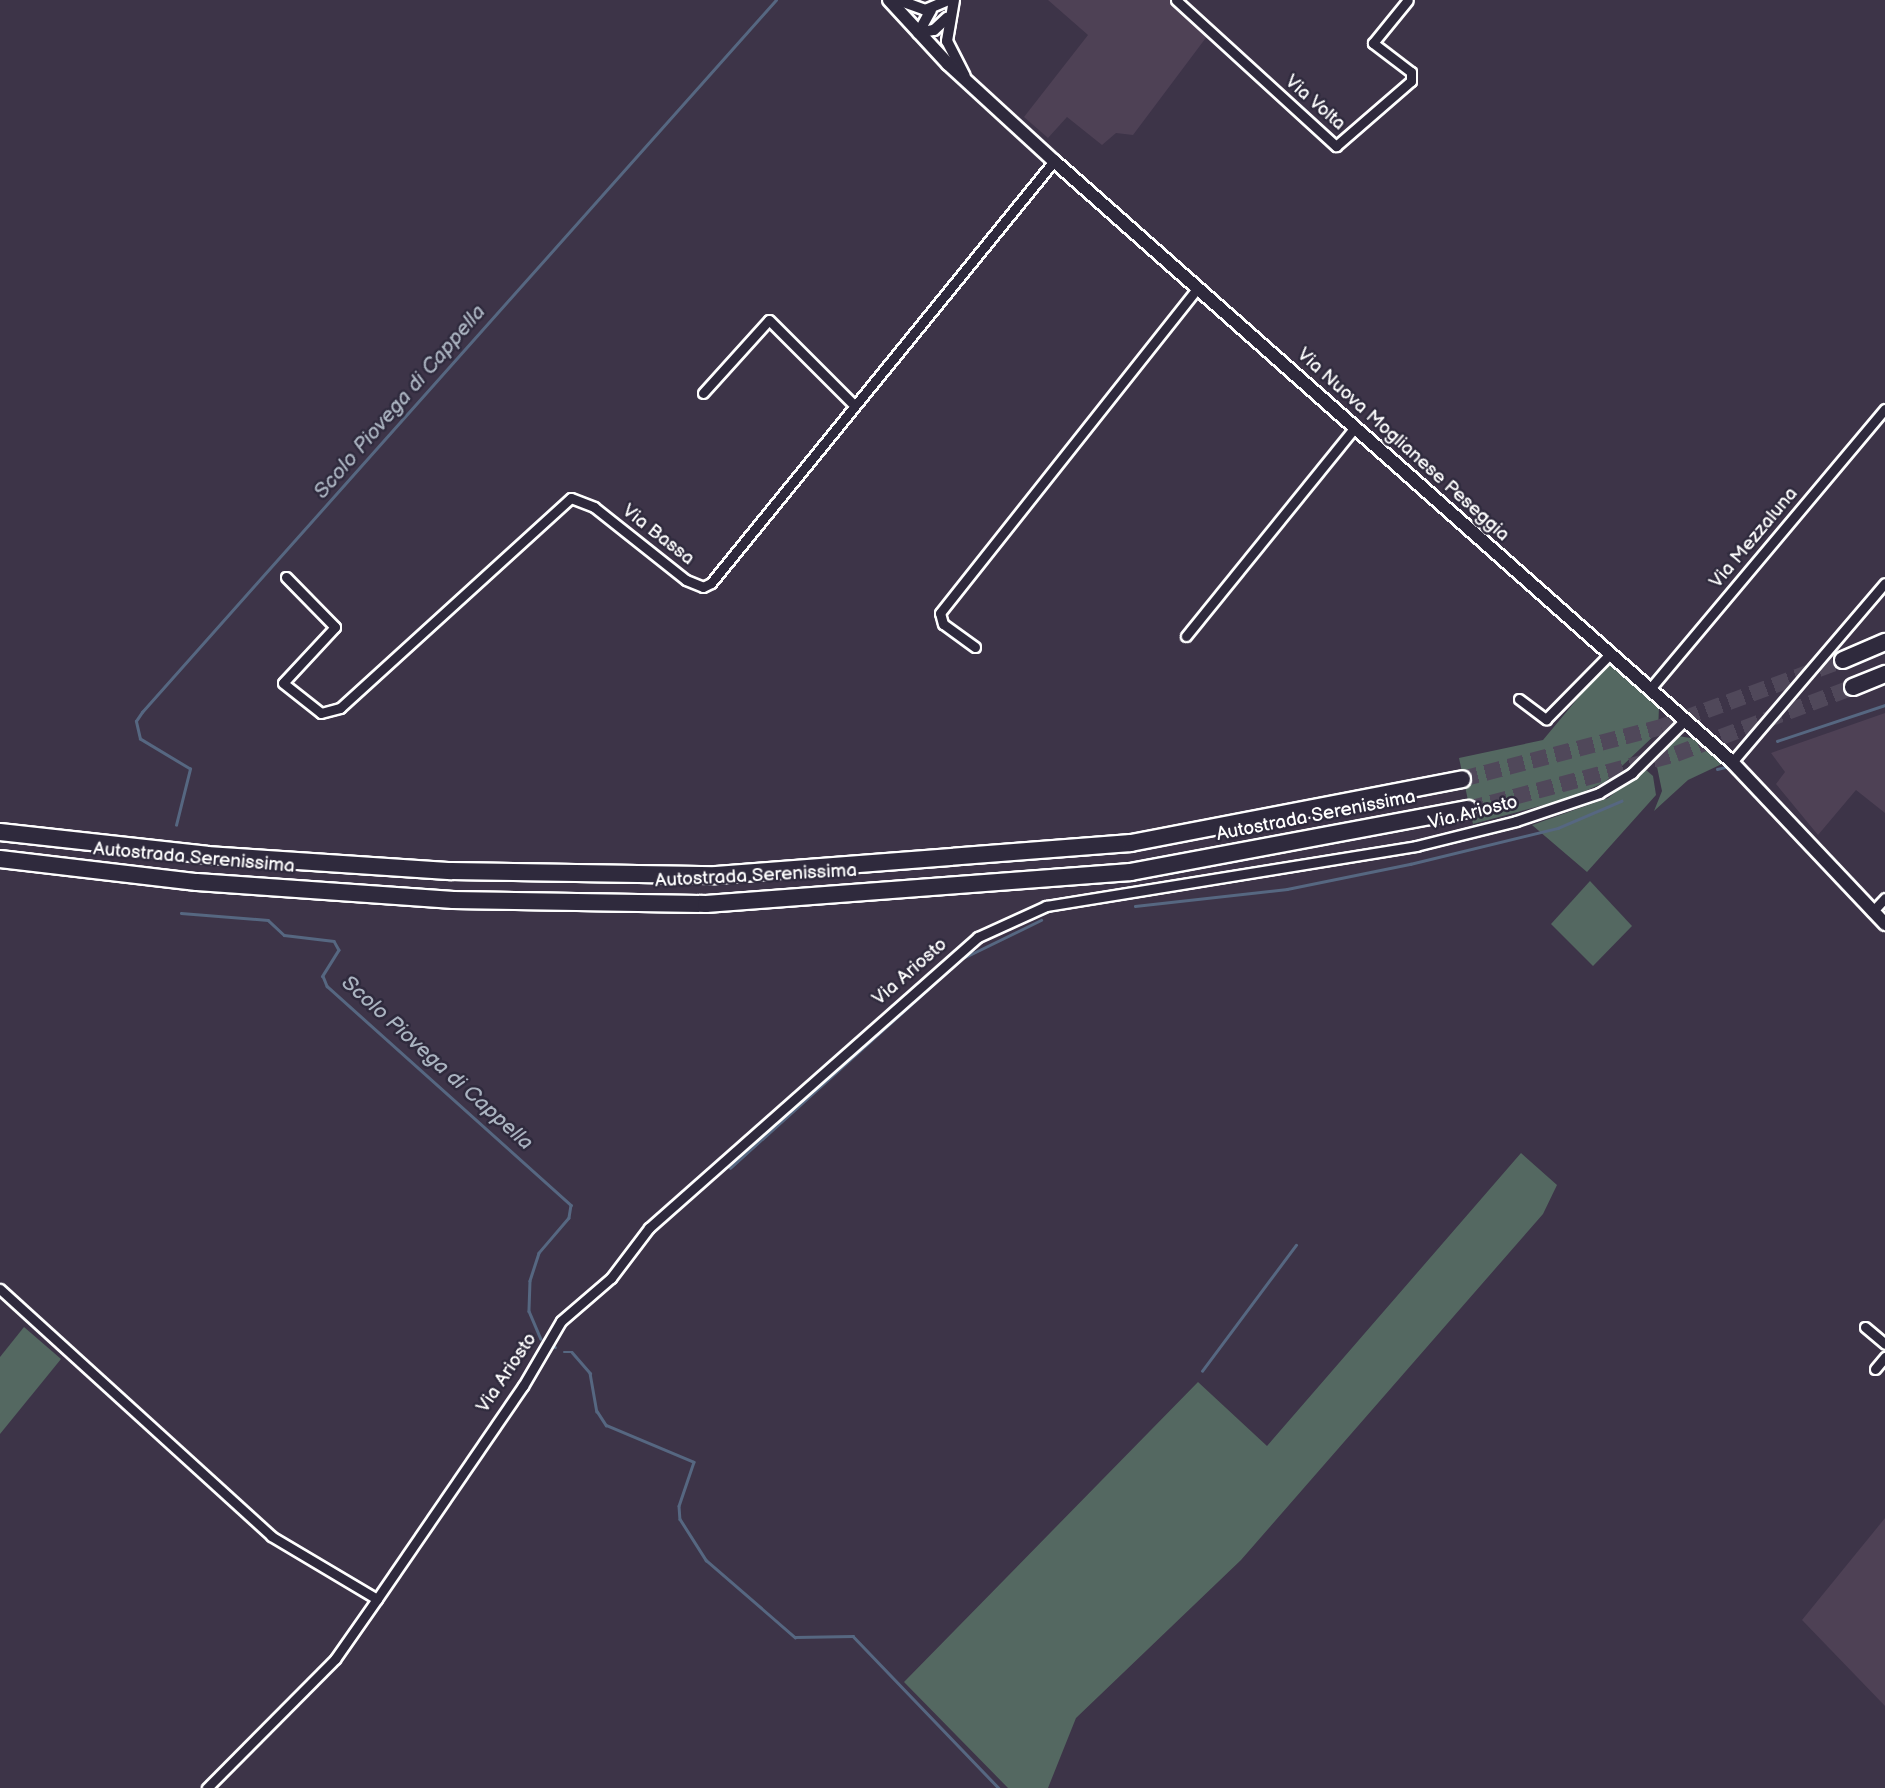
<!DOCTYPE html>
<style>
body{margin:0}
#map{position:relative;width:1885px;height:1788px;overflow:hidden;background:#3d3448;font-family:"Balsamiq Sans",sans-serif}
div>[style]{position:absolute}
.built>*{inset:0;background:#4e4155}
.green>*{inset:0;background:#546861}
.stream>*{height:2.5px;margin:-1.25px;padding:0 1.25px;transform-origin:1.25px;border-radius:1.25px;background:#566781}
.motorway-tunnel>*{height:16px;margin-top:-8px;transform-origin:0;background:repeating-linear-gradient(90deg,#50485a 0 16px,transparent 0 24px)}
.roads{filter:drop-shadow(2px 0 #fff) drop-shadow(-2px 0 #fff) drop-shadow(0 2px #fff) drop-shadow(0 -2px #fff)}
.minor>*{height:9px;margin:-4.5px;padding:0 4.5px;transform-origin:4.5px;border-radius:4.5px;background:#2f2a3d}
.tertiary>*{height:10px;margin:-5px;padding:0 5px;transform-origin:5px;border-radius:5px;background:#2f2a3d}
.secondary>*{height:12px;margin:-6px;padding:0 6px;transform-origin:6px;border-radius:6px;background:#2f2a3d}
.motorway>*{height:16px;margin:-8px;padding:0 8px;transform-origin:8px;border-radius:8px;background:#2f2a3d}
span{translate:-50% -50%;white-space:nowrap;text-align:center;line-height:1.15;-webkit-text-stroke:5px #2f2a3d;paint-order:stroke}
.street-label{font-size:19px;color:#fff}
.water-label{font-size:21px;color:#aab3c0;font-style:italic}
</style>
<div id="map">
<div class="built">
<i style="clip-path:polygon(1048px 0,1170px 0,1208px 35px,1133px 135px,1116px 133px,1102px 145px,1067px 117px,1048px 138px,1024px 117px,1088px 35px)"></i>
<i style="clip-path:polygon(1885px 713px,1885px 813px,1856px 790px,1818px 835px,1776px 784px,1785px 772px,1771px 753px)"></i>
<i style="clip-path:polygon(1885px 1518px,1885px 1706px,1802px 1620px)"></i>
</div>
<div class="green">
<i style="clip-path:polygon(1608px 662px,1659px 707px,1658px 732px,1605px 782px,1570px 798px,1473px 824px,1459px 758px,1543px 740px)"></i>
<i style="clip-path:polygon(1678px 736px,1697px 739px,1724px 763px,1688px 780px,1654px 811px,1662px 791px,1655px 757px)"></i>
<i style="clip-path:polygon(1645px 769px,1653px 776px,1656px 795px,1587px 872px,1532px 825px,1608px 798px)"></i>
<i style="clip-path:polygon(1590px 881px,1632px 926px,1593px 966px,1551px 924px)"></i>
<i style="clip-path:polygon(1521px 1153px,1557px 1185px,1543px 1214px,1241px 1560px,1076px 1718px,1048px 1788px,1008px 1788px,904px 1682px,1198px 1382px,1267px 1446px)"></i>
<i style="clip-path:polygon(24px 1327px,61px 1359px,0 1434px,0 1357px)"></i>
</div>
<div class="stream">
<i style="left:1777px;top:741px;width:114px;rotate:-18.4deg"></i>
<i style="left:1717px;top:769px;width:9px;rotate:-13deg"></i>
<i style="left:176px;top:825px;width:58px;rotate:-76deg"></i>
<i style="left:190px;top:769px;width:58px;rotate:-149deg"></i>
<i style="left:140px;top:739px;width:18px;rotate:-103deg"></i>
<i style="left:136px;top:721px;width:11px;rotate:-56deg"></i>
<i style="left:142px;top:712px;width:953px;rotate:-48.32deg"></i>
<i style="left:1135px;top:906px;width:153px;rotate:-6.4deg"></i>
<i style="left:1287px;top:889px;width:126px;rotate:-11.5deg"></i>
<i style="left:1410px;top:864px;width:152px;rotate:-13.7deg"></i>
<i style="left:1558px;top:828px;width:69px;rotate:-23.2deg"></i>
<i style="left:181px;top:913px;width:87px;rotate:4.6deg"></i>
<i style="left:268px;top:920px;width:22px;rotate:43deg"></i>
<i style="left:284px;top:935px;width:50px;rotate:6.8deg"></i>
<i style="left:334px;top:941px;width:10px;rotate:61deg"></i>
<i style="left:339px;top:950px;width:31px;rotate:122deg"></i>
<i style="left:323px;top:976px;width:11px;rotate:68deg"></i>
<i style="left:327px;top:986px;width:328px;rotate:41.9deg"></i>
<i style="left:571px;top:1205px;width:13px;rotate:99deg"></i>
<i style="left:569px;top:1218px;width:46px;rotate:130.6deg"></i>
<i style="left:539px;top:1253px;width:29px;rotate:108deg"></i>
<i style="left:530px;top:1281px;width:30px;rotate:92deg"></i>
<i style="left:529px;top:1311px;width:30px;rotate:67deg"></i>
<i style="left:730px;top:1168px;width:312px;rotate:-42.1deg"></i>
<i style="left:961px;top:959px;width:89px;rotate:-26deg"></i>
<i style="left:552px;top:1346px;width:3px;rotate:18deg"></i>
<i style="left:564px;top:1352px;width:8px"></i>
<i style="left:572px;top:1352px;width:28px;rotate:49deg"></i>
<i style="left:590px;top:1373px;width:39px;rotate:80deg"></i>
<i style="left:597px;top:1411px;width:17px;rotate:57deg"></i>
<i style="left:606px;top:1425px;width:95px;rotate:22.8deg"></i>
<i style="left:694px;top:1462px;width:46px;rotate:108.8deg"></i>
<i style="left:679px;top:1506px;width:13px;rotate:86deg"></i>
<i style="left:680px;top:1519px;width:49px;rotate:57.6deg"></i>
<i style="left:706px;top:1560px;width:118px;rotate:40.9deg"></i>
<i style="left:795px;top:1637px;width:58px;rotate:-1deg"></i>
<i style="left:853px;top:1636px;width:211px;rotate:46.2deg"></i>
<i style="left:1202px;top:1371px;width:157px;rotate:-53.3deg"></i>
</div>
<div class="motorway-tunnel">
<i style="left:1462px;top:779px;width:206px;rotate:-14.6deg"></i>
<i style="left:1661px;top:727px;width:194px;rotate:-20.2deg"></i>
<i style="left:1468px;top:809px;width:215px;rotate:-14.8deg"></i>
<i style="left:1676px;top:754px;width:189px;rotate:-20.7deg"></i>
</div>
<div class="roads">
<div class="minor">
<i style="left:1176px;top:0;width:217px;rotate:42.4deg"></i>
<i style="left:1336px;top:146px;width:99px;rotate:-40.9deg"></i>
<i style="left:1411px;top:81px;width:9px;rotate:-90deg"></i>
<i style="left:1411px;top:72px;width:48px;rotate:-142.7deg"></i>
<i style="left:1373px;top:43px;width:55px;rotate:-50.9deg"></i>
<i style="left:703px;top:393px;width:98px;rotate:-47.9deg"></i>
<i style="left:769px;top:320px;width:117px;rotate:45deg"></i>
<i style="left:286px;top:577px;width:70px;rotate:45.6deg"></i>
<i style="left:335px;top:627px;width:76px;rotate:132.9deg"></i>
<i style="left:283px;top:683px;width:48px;rotate:38.3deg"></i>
<i style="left:321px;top:713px;width:20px;rotate:-15deg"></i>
<i style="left:340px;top:708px;width:312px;rotate:-42.3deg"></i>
<i style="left:571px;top:498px;width:25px;rotate:21deg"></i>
<i style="left:594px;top:507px;width:117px;rotate:38.4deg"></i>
<i style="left:686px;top:580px;width:18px;rotate:22deg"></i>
<i style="left:703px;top:587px;width:9px;rotate:-27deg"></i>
<i style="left:711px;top:583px;width:544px;rotate:-50.9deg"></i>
<i style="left:1186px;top:636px;width:269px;rotate:-51deg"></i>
<i style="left:975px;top:647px;width:39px;rotate:-144deg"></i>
<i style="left:943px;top:624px;width:11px;rotate:-105deg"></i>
<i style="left:940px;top:613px;width:415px;rotate:-51.6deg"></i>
<i style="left:1649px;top:690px;width:367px;rotate:-50deg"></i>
<i style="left:1519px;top:699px;width:34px;rotate:37deg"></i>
<i style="left:1546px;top:719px;width:91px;rotate:-45.4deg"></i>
<i style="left:1732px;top:762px;width:235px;rotate:-49.5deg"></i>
<i style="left:1872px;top:912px;width:19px;rotate:-47deg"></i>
<i style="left:0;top:1289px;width:367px;rotate:42.3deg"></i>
<i style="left:271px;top:1536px;width:123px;rotate:30.7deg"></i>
<i style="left:377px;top:1599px;width:73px;rotate:125deg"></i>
<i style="left:335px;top:1659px;width:182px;rotate:134.8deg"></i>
<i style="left:1865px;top:1327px;width:26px;rotate:40deg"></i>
<i style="left:1875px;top:1369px;width:16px;rotate:-50deg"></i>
<i style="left:377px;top:1599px;width:258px;rotate:-55.6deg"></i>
<i style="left:523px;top:1386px;width:75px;rotate:-59.7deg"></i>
<i style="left:561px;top:1321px;width:66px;rotate:-40.7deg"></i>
<i style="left:611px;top:1278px;width:63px;rotate:-52.8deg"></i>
<i style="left:649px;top:1228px;width:439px;rotate:-41.5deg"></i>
<i style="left:978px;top:937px;width:75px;rotate:-24.5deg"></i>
<i style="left:1046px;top:906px;width:375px;rotate:-9.2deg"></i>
<i style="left:1416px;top:846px;width:103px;rotate:-14deg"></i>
<i style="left:1516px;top:821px;width:88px;rotate:-18.6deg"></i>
<i style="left:1599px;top:793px;width:39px;rotate:-31deg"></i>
<i style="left:1632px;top:773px;width:74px;rotate:-45deg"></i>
</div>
<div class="tertiary">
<i style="left:898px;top:0;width:29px;rotate:20deg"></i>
<i style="left:925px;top:10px;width:25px;rotate:-23deg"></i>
<i style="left:954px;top:0;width:42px;rotate:99.7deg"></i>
<i style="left:947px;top:41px;width:39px;rotate:63deg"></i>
<i style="left:931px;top:10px;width:26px;rotate:119deg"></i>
<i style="left:918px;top:33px;width:16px;rotate:-11deg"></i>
<i style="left:934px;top:30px;width:18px;rotate:-43deg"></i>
</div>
<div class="secondary">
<i style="left:889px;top:0;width:87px;rotate:47.3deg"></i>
<i style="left:948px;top:64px;width:144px;rotate:42.5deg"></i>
<i style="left:1054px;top:161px;width:906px;rotate:41.55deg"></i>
<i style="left:1732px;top:762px;width:223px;rotate:46.6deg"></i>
</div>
<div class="motorway">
<i style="left:1843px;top:660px;width:46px;rotate:-23.2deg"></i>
<i style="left:1853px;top:687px;width:35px;rotate:-22deg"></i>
<i style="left:0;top:832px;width:208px;rotate:6.3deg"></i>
<i style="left:207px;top:855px;width:245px;rotate:3.8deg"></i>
<i style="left:451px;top:871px;width:265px;rotate:0.9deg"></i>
<i style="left:716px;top:875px;width:416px;rotate:-4.4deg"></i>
<i style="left:1131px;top:843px;width:337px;rotate:-10.9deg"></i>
<i style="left:0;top:859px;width:198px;rotate:6.7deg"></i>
<i style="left:197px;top:882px;width:257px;rotate:4deg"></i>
<i style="left:453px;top:900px;width:253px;rotate:0.9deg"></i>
<i style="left:706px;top:904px;width:426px;rotate:-4.3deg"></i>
<i style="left:1131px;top:872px;width:343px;rotate:-10.6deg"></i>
</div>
</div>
<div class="street-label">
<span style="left:1315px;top:103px;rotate:41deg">Via Volta</span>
<span style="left:1403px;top:445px;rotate:42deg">Via Nuova Moglianese Peseggia</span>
<span style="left:658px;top:535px;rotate:38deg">Via Bassa</span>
<span style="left:1754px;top:538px;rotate:-50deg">Via Mezzaluna</span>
<span style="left:1473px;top:813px;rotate:-14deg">Via Ariosto</span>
<span style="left:1316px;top:816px;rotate:-11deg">Autostrada Serenissima</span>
<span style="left:194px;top:858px;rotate:5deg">Autostrada Serenissima</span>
<span style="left:756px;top:876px;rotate:-3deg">Autostrada Serenissima</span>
<span style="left:910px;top:972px;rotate:-41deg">Via Ariosto</span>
<span style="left:507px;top:1373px;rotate:-56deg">Via Ariosto</span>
</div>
<div class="water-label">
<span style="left:400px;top:402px;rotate:-49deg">Scolo Piovega di Cappella</span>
<span style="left:437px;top:1063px;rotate:42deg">Scolo Piovega di Cappella</span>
</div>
</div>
